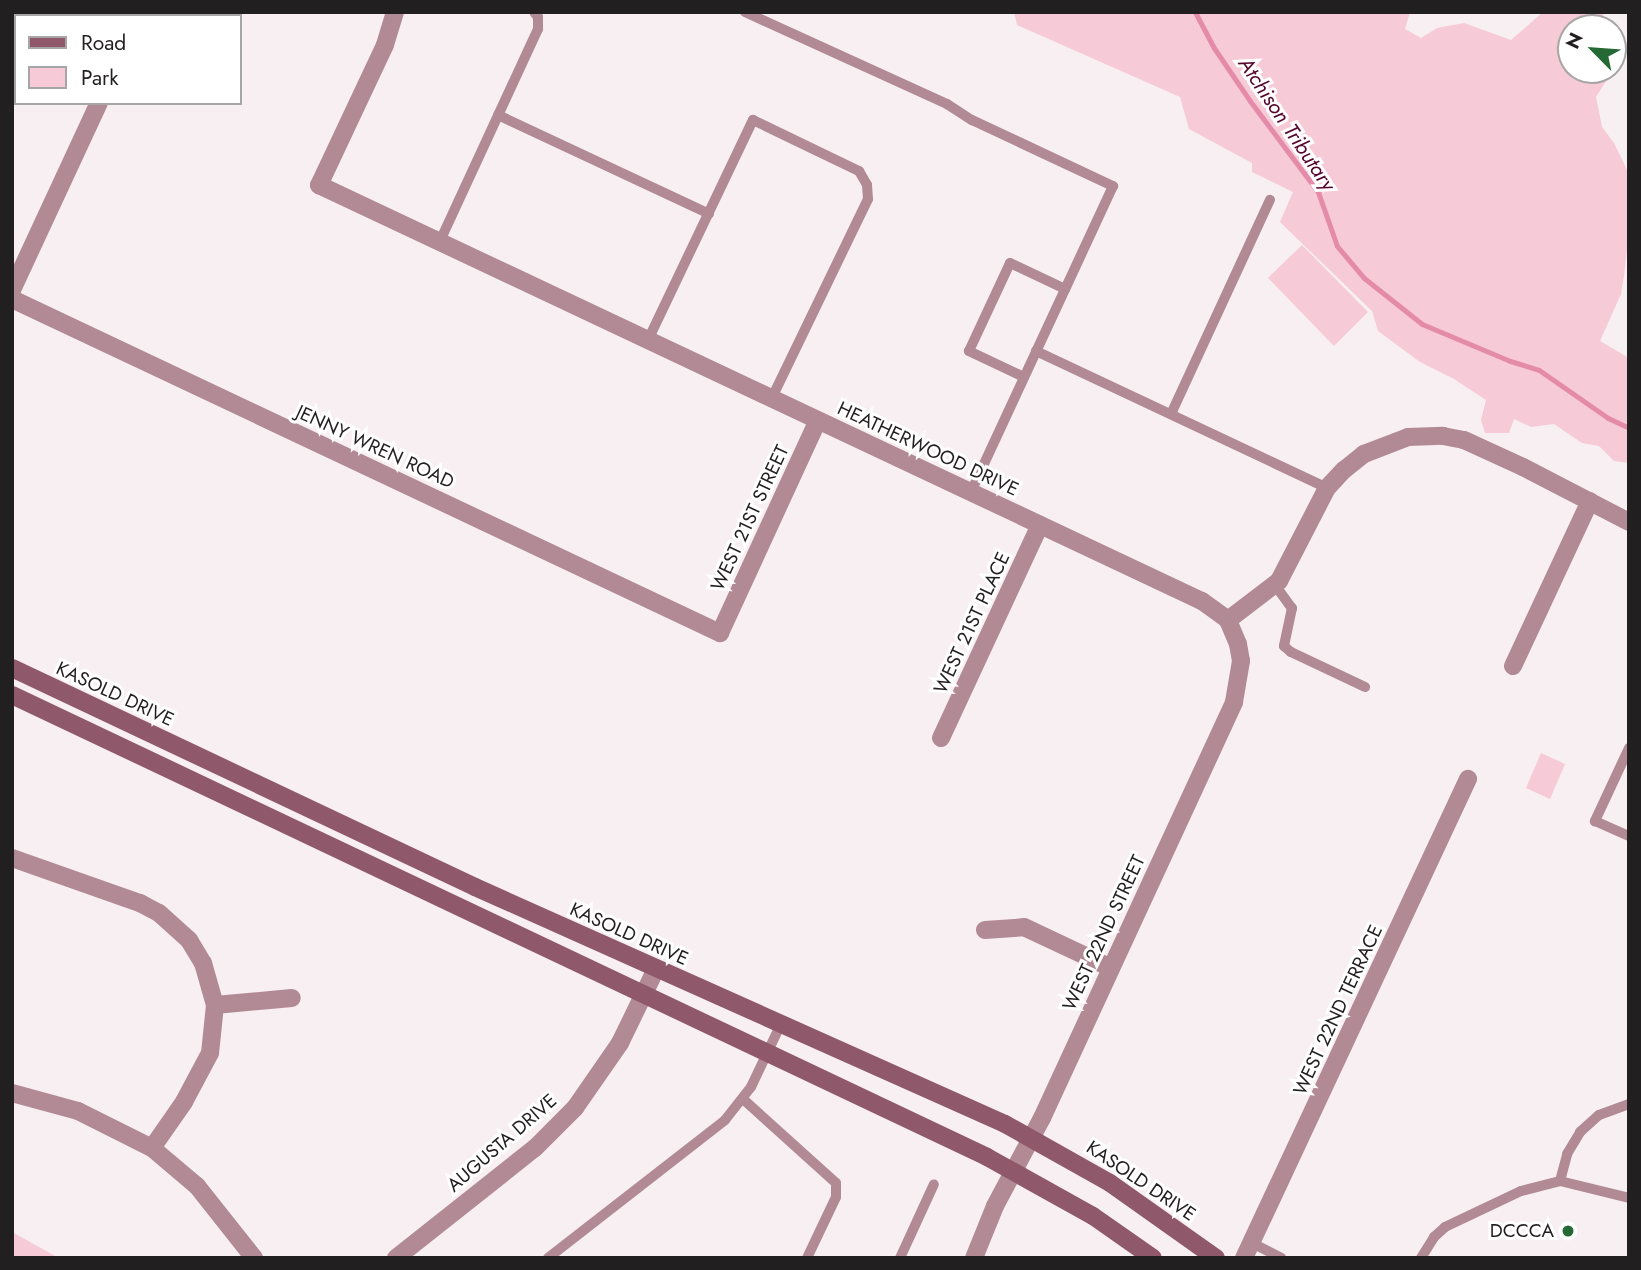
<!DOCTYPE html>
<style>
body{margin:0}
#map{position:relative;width:1641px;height:1270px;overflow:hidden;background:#f7eff2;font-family:Jost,sans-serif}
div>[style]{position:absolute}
.green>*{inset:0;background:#f6cad7}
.stream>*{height:5px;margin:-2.5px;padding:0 2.5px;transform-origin:2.5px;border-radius:2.5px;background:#e58baa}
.lane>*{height:10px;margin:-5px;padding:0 5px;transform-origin:5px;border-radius:5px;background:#b28a96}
.street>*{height:18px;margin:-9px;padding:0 9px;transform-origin:9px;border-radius:9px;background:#b28a96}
.secondary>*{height:18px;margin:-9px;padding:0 9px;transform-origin:9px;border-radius:9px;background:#90586b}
.dots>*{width:19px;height:19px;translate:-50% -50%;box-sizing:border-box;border:4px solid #fff;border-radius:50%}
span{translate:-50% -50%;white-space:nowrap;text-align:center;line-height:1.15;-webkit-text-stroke:6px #fff;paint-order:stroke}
.street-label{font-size:19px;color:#221f20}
.poi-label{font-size:19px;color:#221f20}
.right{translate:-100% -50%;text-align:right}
.water-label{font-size:21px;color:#55032c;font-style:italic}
.frame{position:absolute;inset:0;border:14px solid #221f20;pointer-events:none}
.legend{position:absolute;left:14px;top:14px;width:228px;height:91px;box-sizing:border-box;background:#fff;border:2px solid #a7a5a6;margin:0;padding:9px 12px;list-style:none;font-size:21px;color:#221f20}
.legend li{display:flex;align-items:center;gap:14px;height:35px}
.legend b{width:35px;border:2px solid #a7a5a6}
.north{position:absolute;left:1557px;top:14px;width:70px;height:70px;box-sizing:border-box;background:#fff;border:2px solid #a7a5a6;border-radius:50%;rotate:295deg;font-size:19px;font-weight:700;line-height:28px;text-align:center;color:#221f20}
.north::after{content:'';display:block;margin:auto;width:24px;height:32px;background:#256934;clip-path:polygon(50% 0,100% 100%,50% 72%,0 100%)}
</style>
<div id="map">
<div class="green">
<i style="clip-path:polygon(1014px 12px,1410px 12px,1405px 29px,1421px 38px,1437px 28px,1464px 23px,1511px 40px,1543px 12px,1602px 12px,1609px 28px,1571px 28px,1571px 70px,1613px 70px,1596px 97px,1602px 127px,1614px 143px,1629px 174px,1629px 233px,1624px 276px,1621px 294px,1600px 341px,1629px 358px,1629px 463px,1614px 461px,1599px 446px,1582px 443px,1554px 424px,1531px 427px,1514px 419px,1509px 433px,1485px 433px,1481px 420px,1486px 400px,1454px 379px,1420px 362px,1378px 331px,1372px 311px,1280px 222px,1293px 192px,1252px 172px,1252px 163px,1189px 129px,1180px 97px,1017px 25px)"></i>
<i style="clip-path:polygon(1302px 245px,1368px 312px,1334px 346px,1268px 278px)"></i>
<i style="clip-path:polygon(1541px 753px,1565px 764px,1550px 799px,1526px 788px)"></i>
<i style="clip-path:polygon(12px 1232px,59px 1258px,12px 1258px)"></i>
</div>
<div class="stream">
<i style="left:1195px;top:12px;width:41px;rotate:62.2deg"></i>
<i style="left:1214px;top:48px;width:64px;rotate:55.8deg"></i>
<i style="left:1250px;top:101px;width:114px;rotate:53.2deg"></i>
<i style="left:1318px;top:192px;width:57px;rotate:70.6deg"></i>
<i style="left:1337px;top:246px;width:42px;rotate:49.8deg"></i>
<i style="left:1364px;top:278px;width:74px;rotate:38.4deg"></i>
<i style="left:1422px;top:324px;width:95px;rotate:22.8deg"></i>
<i style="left:1510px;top:361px;width:30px;rotate:17deg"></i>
<i style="left:1539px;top:370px;width:84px;rotate:34.8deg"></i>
<i style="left:1608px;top:418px;width:23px;rotate:25deg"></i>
</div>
<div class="lane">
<i style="left:745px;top:12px;width:222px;rotate:24.5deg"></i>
<i style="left:947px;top:104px;width:30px;rotate:33deg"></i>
<i style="left:972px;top:120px;width:156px;rotate:25.1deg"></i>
<i style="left:1113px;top:186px;width:337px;rotate:114.9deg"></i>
<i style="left:498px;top:115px;width:233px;rotate:25.1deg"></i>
<i style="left:440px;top:241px;width:234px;rotate:-65.2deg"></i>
<i style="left:538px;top:29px;width:12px;rotate:-90deg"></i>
<i style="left:538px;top:17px;width:6px;rotate:-129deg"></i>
<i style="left:648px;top:340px;width:244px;rotate:-64.5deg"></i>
<i style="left:753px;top:120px;width:118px;rotate:25.7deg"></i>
<i style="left:859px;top:171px;width:16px;rotate:60deg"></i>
<i style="left:867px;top:185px;width:14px;rotate:86deg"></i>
<i style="left:868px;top:199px;width:221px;rotate:115.8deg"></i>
<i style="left:1036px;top:351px;width:322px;rotate:25.2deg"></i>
<i style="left:1024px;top:377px;width:61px;rotate:-154.7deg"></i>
<i style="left:969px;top:351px;width:97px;rotate:-65deg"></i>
<i style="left:1010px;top:263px;width:61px;rotate:25.3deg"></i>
<i style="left:1171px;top:414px;width:236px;rotate:-65.2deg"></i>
<i style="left:1275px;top:585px;width:29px;rotate:54deg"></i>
<i style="left:1292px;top:608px;width:39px;rotate:102deg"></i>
<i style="left:1284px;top:646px;width:9px;rotate:41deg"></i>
<i style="left:1291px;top:652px;width:82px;rotate:25.3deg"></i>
<i style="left:1629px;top:748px;width:81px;rotate:115deg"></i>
<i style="left:1595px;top:821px;width:37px;rotate:24deg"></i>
<i style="left:743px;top:1099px;width:125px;rotate:42.1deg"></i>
<i style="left:836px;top:1183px;width:14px;rotate:90deg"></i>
<i style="left:836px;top:1197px;width:68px;rotate:115.4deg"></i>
<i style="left:1560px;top:1181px;width:28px;rotate:-75deg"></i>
<i style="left:1567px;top:1154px;width:26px;rotate:-59deg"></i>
<i style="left:1580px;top:1132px;width:25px;rotate:-42deg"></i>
<i style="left:1599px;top:1115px;width:32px;rotate:-20deg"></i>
<i style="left:1252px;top:1243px;width:33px;rotate:27deg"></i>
<i style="left:548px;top:1258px;width:224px;rotate:-37.9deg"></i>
<i style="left:725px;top:1120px;width:42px;rotate:-51.8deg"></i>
<i style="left:751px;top:1087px;width:68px;rotate:-64.6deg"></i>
<i style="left:900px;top:1258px;width:81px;rotate:-65.3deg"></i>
<i style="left:1421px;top:1258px;width:25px;rotate:-58deg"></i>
<i style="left:1434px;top:1237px;width:15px;rotate:-42deg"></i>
<i style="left:1445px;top:1227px;width:84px;rotate:-25.3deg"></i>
<i style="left:1521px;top:1191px;width:40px;rotate:-14.4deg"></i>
<i style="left:1560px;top:1181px;width:71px;rotate:13.8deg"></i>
</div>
<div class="street">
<i style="left:395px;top:12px;width:34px;rotate:107deg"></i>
<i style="left:385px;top:45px;width:155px;rotate:115.2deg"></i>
<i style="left:319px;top:185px;width:976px;rotate:25.23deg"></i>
<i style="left:1202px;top:601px;width:32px;rotate:36deg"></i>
<i style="left:1228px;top:620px;width:64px;rotate:-37.4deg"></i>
<i style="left:1279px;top:581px;width:105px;rotate:-62.7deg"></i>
<i style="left:1327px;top:488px;width:25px;rotate:-47deg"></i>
<i style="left:1344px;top:470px;width:26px;rotate:-39deg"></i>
<i style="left:1364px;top:454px;width:47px;rotate:-21.1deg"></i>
<i style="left:1408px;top:437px;width:35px;rotate:-2deg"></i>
<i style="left:1443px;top:436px;width:21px;rotate:11deg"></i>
<i style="left:1464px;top:440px;width:65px;rotate:24.6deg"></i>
<i style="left:1523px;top:467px;width:119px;rotate:27.4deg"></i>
<i style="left:140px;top:16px;width:4px;rotate:-76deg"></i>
<i style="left:12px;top:290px;width:206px;rotate:-65.1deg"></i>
<i style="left:12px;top:299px;width:783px;rotate:25.26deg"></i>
<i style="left:720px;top:633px;width:234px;rotate:-65.3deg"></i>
<i style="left:1513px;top:666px;width:182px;rotate:-65deg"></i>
<i style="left:941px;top:738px;width:235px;rotate:-65.1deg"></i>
<i style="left:12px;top:858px;width:136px;rotate:19.4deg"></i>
<i style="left:140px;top:903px;width:21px;rotate:28deg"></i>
<i style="left:159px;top:913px;width:40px;rotate:42deg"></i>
<i style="left:189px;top:940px;width:27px;rotate:59deg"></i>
<i style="left:203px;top:963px;width:44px;rotate:74.1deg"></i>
<i style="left:215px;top:1005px;width:48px;rotate:95.9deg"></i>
<i style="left:210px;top:1053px;width:55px;rotate:118deg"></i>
<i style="left:184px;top:1102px;width:56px;rotate:124.8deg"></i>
<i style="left:985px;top:930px;width:39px;rotate:-4deg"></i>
<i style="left:1024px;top:927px;width:96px;rotate:25.2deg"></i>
<i style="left:215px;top:1005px;width:77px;rotate:-5.2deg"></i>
<i style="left:12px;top:1093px;width:68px;rotate:15.3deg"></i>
<i style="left:78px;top:1111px;width:83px;rotate:26.6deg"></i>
<i style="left:152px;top:1148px;width:59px;rotate:40.2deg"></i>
<i style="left:197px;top:1186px;width:92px;rotate:51.6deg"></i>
<i style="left:396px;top:1258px;width:177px;rotate:-38.4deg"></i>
<i style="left:535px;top:1148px;width:57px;rotate:-45deg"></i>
<i style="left:575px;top:1108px;width:79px;rotate:-55.3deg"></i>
<i style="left:620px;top:1043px;width:82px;rotate:-64.1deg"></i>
<i style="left:974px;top:1258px;width:56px;rotate:-68deg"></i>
<i style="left:995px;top:1206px;width:100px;rotate:-61.9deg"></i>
<i style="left:1042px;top:1118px;width:458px;rotate:-65.2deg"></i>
<i style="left:1234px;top:702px;width:42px;rotate:-80.3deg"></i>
<i style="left:1241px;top:661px;width:17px;rotate:-100deg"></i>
<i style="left:1238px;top:644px;width:26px;rotate:-113deg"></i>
<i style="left:1244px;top:1258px;width:529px;rotate:-64.94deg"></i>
</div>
<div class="secondary">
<i style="left:12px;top:668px;width:512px;rotate:25.31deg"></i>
<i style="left:475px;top:887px;width:581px;rotate:24.09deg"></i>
<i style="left:1005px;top:1124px;width:120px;rotate:29.3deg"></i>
<i style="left:1110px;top:1183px;width:130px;rotate:35.3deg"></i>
<i style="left:12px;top:695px;width:1079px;rotate:25.35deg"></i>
<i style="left:987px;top:1157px;width:121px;rotate:29.1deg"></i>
<i style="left:1093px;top:1216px;width:73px;rotate:35deg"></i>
</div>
<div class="dots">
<i style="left:1568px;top:1231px;background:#256934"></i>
</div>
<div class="street-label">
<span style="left:375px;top:447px;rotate:25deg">JENNY WREN ROAD</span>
<span style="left:928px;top:449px;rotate:25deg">HEATHERWOOD DRIVE</span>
<span style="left:750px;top:518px;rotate:-65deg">WEST 21ST STREET</span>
<span style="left:972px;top:623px;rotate:-65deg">WEST 21ST PLACE</span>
<span style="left:115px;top:694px;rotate:25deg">KASOLD DRIVE</span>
<span style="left:1104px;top:933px;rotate:-65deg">WEST 22ND STREET</span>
<span style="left:629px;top:934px;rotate:24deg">KASOLD DRIVE</span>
<span style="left:1338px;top:1010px;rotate:-65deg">WEST 22ND TERRACE</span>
<span style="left:502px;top:1143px;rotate:-41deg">AUGUSTA DRIVE</span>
<span style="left:1141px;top:1181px;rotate:34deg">KASOLD DRIVE</span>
</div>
<div class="poi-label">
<span class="right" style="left:1554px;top:1231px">DCCCA</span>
</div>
<div class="water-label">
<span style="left:1287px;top:124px;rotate:56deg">Atchison Tributary</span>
</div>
<div class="frame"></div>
<ul class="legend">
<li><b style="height:9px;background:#90586b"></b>Road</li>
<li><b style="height:19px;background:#f6cad7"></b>Park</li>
</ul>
<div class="north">N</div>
</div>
